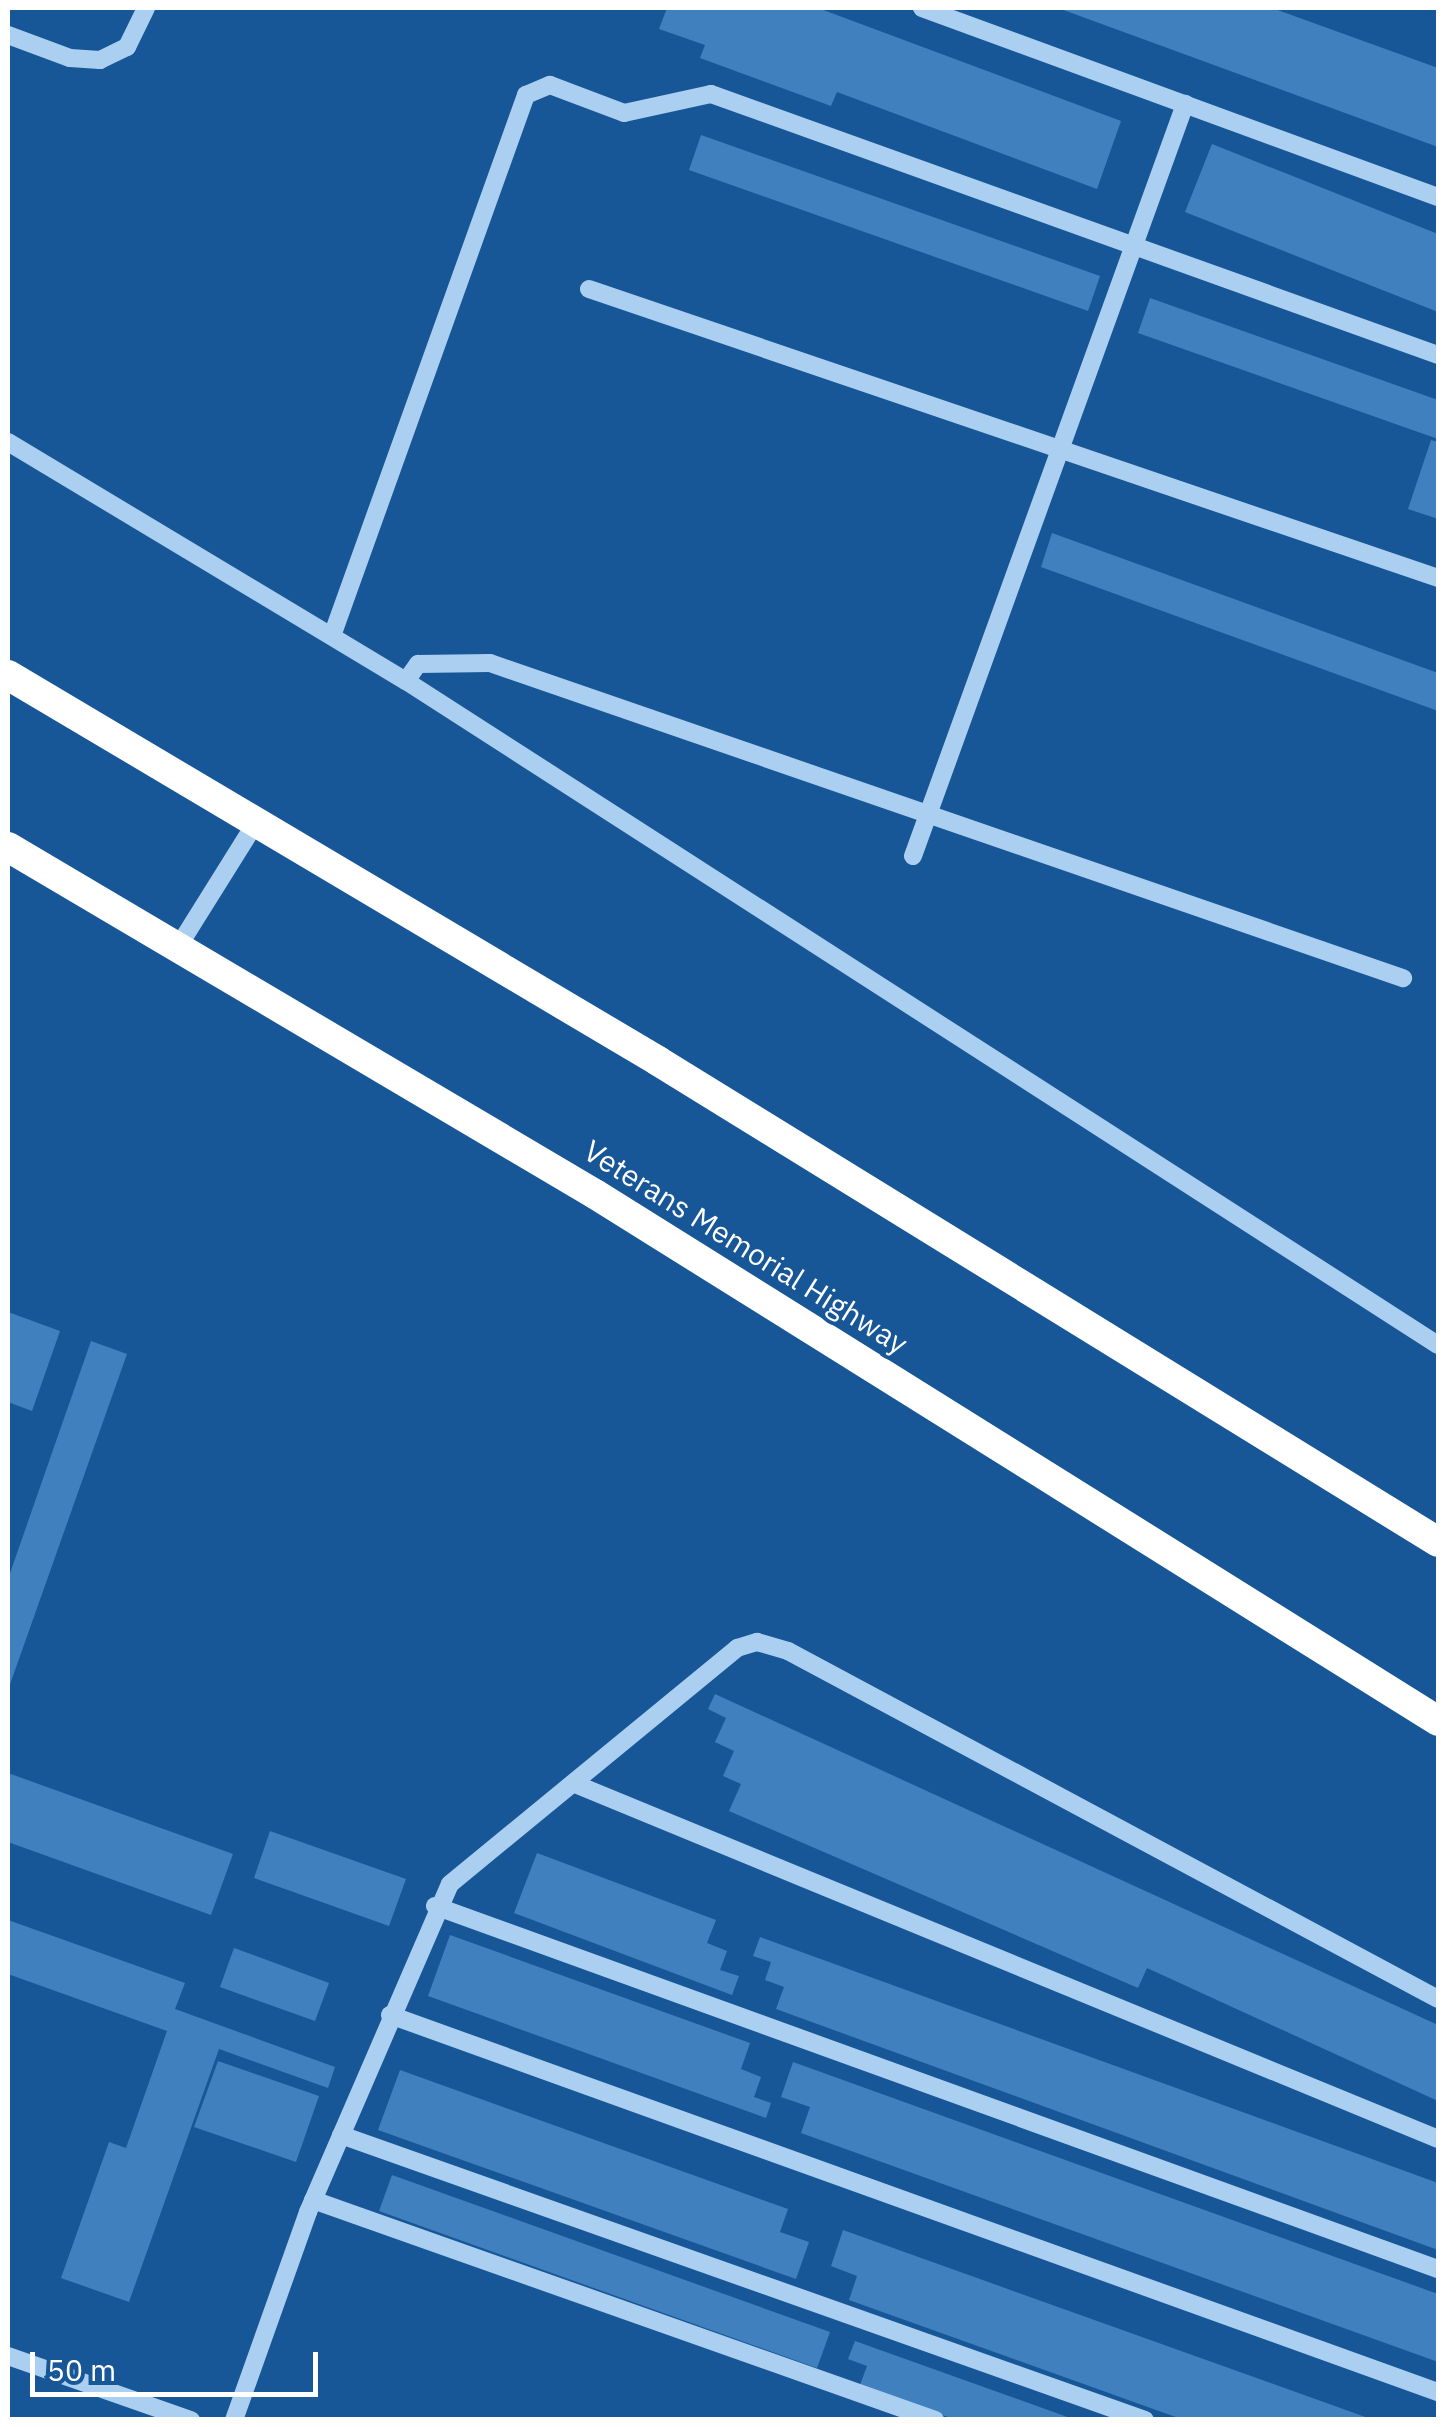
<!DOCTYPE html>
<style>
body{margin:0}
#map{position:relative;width:1446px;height:2427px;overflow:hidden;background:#185797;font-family:"IBM Plex Sans",sans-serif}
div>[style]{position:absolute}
.building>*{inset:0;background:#4080be}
.minor>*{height:18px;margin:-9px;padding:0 9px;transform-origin:9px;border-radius:9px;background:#abcff1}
.highway>*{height:30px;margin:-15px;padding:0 15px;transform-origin:15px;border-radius:15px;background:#fff}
span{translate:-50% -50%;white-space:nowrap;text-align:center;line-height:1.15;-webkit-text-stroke:8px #185797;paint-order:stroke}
.street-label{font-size:30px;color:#fff}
.frame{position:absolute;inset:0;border:10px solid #fff;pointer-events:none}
.scale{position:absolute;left:30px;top:2352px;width:288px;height:45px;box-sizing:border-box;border:5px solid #fff;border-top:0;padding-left:12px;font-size:30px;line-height:35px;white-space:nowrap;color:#fff;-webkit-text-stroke:8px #185797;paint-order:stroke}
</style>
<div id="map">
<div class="building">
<i style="clip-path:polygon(667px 8px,818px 8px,1121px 121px,1097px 189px,837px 92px,831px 106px,700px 58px,705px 45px,659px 29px)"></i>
<i style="clip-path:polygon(1058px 8px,1272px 8px,1438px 68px,1438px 147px)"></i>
<i style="clip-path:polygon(701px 135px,1100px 276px,1088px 311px,689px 170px)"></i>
<i style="clip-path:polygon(1212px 144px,1438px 234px,1438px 312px,1185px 212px)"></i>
<i style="clip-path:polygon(1150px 298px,1438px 400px,1438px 439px,1138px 333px)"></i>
<i style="clip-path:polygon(1431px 440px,1438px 442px,1438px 519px,1408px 509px)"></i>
<i style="clip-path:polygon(1052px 533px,1438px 673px,1438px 711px,1041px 567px)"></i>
<i style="clip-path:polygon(8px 1312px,60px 1331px,32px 1411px,8px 1402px)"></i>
<i style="clip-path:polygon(91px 1341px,127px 1354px,8px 1690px,8px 1579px)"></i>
<i style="clip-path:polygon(715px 1694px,1438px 2025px,1438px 2101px,1147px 1968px,1138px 1988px,729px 1811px,741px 1784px,723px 1776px,734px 1751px,715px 1742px,726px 1718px,708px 1709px)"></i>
<i style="clip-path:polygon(8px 1773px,233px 1854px,211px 1915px,8px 1842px)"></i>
<i style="clip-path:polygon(270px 1831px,406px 1879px,389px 1926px,254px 1878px)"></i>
<i style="clip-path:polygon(537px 1853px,716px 1920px,707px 1943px,727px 1951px,720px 1970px,739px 1976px,732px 1995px,514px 1913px)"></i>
<i style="clip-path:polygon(8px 1920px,185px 1983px,175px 2009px,335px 2067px,328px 2088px,219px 2049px,129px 2302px,61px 2278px,109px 2142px,126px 2148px,167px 2031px,8px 1974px)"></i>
<i style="clip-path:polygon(450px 1935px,750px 2043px,741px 2069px,761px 2077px,754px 2097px,771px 2103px,766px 2118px,428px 1996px)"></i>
<i style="clip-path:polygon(760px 1937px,1438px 2183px,1438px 2250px,776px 2009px,784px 1987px,765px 1980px,771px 1962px,753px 1956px)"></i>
<i style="clip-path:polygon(234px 1948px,329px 1983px,315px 2021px,220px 1987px)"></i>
<i style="clip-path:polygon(218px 2061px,319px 2096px,296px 2162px,194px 2127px)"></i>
<i style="clip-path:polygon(793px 2062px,1438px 2294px,1438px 2362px,801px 2133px,810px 2107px,781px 2097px)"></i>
<i style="clip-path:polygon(400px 2070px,788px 2209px,780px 2232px,809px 2242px,796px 2279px,378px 2130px)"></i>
<i style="clip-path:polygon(392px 2175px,830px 2332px,817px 2368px,379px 2211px)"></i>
<i style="clip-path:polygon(843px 2230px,1371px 2419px,1370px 2420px,1184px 2420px,849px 2300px,857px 2276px,831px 2266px)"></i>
<i style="clip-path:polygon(855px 2341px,1073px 2419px,1073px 2420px,956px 2420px,860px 2385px,867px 2366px,848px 2359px)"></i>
</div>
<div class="minor">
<i style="left:922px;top:8px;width:550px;rotate:20.12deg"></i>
<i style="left:8px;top:35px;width:66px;rotate:20.4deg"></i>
<i style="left:70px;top:58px;width:30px;rotate:4deg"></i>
<i style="left:100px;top:60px;width:30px;rotate:-26deg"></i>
<i style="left:127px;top:47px;width:43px;rotate:-64deg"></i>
<i style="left:589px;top:289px;width:897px;rotate:18.8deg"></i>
<i style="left:8px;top:442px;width:464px;rotate:31deg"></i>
<i style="left:406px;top:681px;width:1227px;rotate:32.76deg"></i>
<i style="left:332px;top:636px;width:575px;rotate:-70.27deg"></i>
<i style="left:526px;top:95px;width:26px;rotate:-23deg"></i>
<i style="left:550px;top:85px;width:79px;rotate:20.7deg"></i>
<i style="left:624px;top:113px;width:89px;rotate:-12.3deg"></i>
<i style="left:711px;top:94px;width:772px;rotate:19.75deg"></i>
<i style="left:406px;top:681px;width:21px;rotate:-55deg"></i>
<i style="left:418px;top:664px;width:72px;rotate:-0.8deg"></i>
<i style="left:490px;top:663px;width:966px;rotate:19.04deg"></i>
<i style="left:913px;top:856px;width:800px;rotate:-70.11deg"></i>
<i style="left:178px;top:947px;width:151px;rotate:-58deg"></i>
<i style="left:575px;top:1784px;width:933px;rotate:22.36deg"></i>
<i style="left:435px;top:1906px;width:1067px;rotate:19.9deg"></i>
<i style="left:390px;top:2015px;width:1114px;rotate:19.79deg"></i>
<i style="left:341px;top:2135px;width:853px;rotate:19.52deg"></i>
<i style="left:313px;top:2200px;width:660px;rotate:19.48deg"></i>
<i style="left:8px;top:2356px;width:194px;rotate:19.3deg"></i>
<i style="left:234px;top:2420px;width:221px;rotate:-70.4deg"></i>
<i style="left:308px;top:2212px;width:357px;rotate:-66.6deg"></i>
<i style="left:450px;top:1884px;width:372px;rotate:-39.4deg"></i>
<i style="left:737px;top:1648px;width:21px;rotate:-17deg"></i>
<i style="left:757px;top:1642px;width:32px;rotate:16deg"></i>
<i style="left:788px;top:1651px;width:737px;rotate:28.16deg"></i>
</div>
<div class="highway">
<i style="left:8px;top:675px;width:756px;rotate:30.7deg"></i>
<i style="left:658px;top:1061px;width:916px;rotate:31.66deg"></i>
<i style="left:8px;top:847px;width:682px;rotate:30.59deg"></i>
<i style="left:595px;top:1194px;width:994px;rotate:32.01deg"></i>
</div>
<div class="street-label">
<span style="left:746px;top:1247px;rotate:32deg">Veterans Memorial Highway</span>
</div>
<div class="frame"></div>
<div class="scale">50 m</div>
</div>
